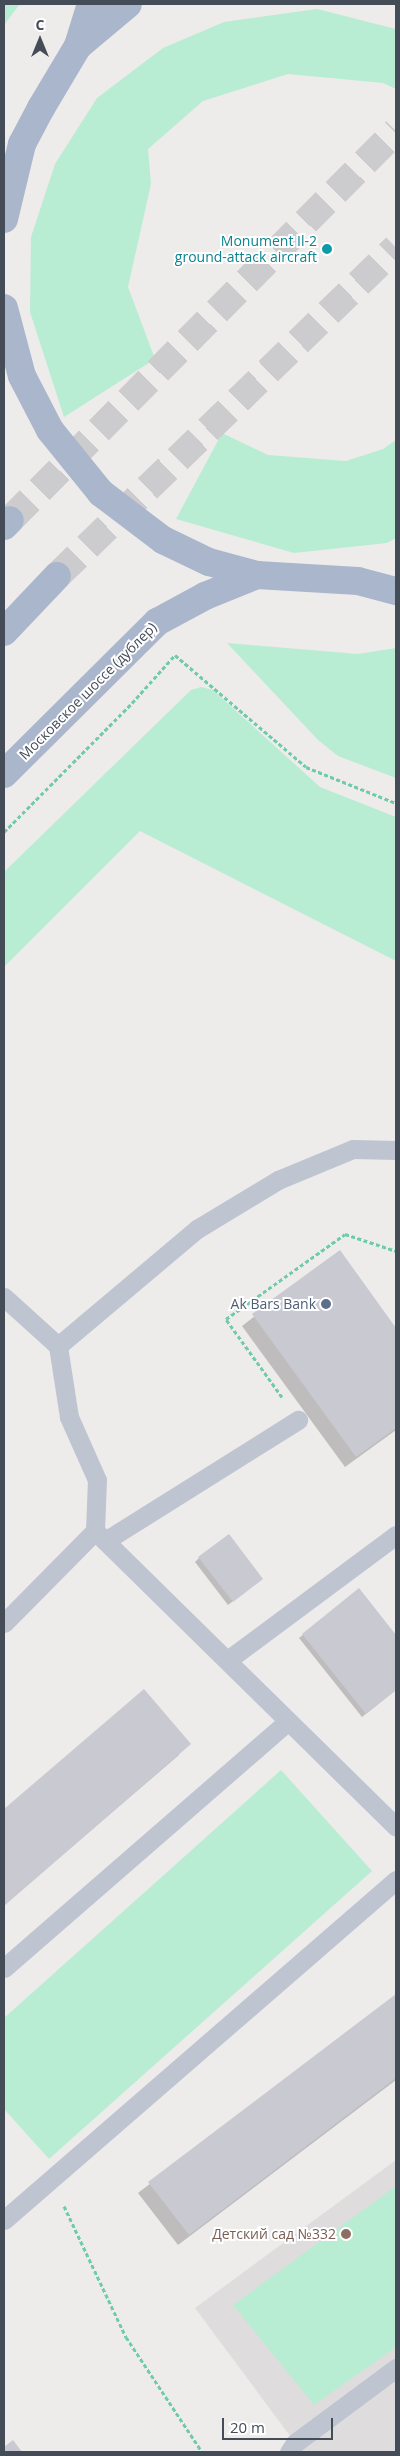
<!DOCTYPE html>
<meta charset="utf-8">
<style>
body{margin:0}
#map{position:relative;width:400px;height:2456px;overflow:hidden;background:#eeebeb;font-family:"Open Sans",sans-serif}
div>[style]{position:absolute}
.education>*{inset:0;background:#dfdcdd}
.green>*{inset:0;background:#b8edd4}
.shadow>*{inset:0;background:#0003}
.building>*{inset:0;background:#c8c9d1}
.primary-tunnel>*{height:28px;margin-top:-14px;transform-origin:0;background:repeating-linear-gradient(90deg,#cccbce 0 28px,transparent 0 42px)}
.path>*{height:3px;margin-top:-1.5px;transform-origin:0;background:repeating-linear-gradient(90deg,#70cbab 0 4px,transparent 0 6.5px)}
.service>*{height:19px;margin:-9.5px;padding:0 9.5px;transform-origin:9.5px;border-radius:9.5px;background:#bec5d1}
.primary>*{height:28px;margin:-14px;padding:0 14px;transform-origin:14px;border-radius:14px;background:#aab6cb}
.dots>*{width:14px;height:14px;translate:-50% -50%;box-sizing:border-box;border:2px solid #fff;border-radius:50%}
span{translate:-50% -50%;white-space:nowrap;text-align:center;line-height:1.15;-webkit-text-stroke:4px #fff;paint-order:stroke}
.culture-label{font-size:14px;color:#0d838f}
.right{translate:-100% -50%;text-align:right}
.street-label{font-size:14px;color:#444c58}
.service-label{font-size:14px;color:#4e5e75}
.education-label{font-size:14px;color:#785e54}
.frame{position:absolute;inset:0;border:5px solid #444c58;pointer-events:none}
.north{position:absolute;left:15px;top:15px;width:50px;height:50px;-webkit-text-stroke:4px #fff;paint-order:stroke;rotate:0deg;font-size:14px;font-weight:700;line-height:20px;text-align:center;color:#444c58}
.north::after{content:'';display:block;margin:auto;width:18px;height:22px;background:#444c58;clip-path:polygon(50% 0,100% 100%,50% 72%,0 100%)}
.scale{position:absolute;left:222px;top:2418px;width:111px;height:22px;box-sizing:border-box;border:2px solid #444c58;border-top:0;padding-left:6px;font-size:15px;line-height:18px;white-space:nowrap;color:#444c58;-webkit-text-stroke:4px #fff;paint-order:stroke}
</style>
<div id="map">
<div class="education">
<i style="clip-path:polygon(396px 2160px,396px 2452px,302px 2452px,195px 2308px)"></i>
</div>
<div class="green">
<i style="clip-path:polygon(4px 4px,20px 4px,4px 25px)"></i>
<i style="clip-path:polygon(317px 9px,396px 29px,396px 89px,383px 83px,288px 74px,203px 101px,148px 149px,151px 184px,128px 287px,155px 359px,64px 417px,30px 312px,31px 237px,55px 164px,97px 98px,163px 48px,224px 22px)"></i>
<i style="clip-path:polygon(222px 433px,268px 455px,346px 461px,383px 449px,396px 440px,396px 538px,387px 543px,294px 553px,176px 519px)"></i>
<i style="clip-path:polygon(227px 643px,358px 654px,396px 648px,396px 778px,338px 756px,318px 740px)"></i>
<i style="clip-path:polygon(201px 687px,213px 690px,320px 787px,396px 817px,396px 961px,140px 831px,4px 967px,4px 872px,191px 690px)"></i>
<i style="clip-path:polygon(281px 1770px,372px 1871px,49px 2159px,4px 2109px,4px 2018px)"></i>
<i style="clip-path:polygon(396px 2186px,396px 2347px,314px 2405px,233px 2305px)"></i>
</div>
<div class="shadow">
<i style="clip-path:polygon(339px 1252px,396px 1330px,396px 1430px,345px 1467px,242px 1326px)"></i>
<i style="clip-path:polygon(199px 1558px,262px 1579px,228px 1605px,195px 1562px)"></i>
<i style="clip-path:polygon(359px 1590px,396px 1637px,396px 1690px,362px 1717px,299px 1638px)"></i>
<i style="clip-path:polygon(143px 1691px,179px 1755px,4px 1905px,4px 1813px)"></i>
<i style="clip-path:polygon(396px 1995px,396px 2080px,178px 2245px,138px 2193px)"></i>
</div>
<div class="building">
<i style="clip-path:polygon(340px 1250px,396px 1328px,396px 1428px,356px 1457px,252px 1314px)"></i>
<i style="clip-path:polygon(229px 1534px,263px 1579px,233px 1602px,198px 1557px)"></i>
<i style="clip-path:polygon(359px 1588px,396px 1635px,396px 1690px,366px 1714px,302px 1634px)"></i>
<i style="clip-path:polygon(144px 1689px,191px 1744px,4px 1906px,4px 1809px)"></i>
<i style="clip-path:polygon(396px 1994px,396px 2078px,189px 2235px,148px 2182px)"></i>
<i style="clip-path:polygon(13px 2440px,22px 2452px,4px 2452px,4px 2447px)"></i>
</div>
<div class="primary-tunnel">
<i style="left:10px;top:520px;width:548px;rotate:-45.22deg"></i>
<i style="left:57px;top:576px;width:472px;rotate:-44.1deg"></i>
</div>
<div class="path">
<i style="left:4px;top:832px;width:182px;rotate:-45.2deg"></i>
<i style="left:132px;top:703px;width:64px;rotate:-48.1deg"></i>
<i style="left:175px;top:655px;width:172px;rotate:40.5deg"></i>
<i style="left:306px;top:767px;width:97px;rotate:21.8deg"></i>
<i style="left:282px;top:1397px;width:96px;rotate:-125.7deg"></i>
<i style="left:226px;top:1319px;width:146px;rotate:-35.5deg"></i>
<i style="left:345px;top:1234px;width:54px;rotate:18.4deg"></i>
<i style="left:64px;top:2206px;width:145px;rotate:64.7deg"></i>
<i style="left:126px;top:2337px;width:138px;rotate:56.5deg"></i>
</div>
<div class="service">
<i style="left:4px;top:1297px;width:73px;rotate:42.2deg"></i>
<i style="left:95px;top:1531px;width:422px;rotate:44.5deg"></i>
<i style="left:105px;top:1541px;width:228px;rotate:-32.1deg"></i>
<i style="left:4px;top:1623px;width:129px;rotate:-45.3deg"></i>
<i style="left:95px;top:1531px;width:51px;rotate:-87.8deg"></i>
<i style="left:97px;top:1480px;width:69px;rotate:-114deg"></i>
<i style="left:69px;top:1417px;width:72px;rotate:-98.8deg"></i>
<i style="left:58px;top:1346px;width:182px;rotate:-40.1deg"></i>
<i style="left:197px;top:1229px;width:95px;rotate:-31.2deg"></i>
<i style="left:278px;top:1180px;width:81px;rotate:-22.5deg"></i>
<i style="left:353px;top:1149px;width:43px;rotate:1.3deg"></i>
<i style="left:229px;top:1659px;width:208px;rotate:-36.6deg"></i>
<i style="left:4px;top:1968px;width:376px;rotate:-41deg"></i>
<i style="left:4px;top:2220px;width:519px;rotate:-40.94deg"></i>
<i style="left:289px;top:2452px;width:11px;rotate:-56deg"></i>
<i style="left:295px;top:2443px;width:126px;rotate:-36.6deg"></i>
</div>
<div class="primary">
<i style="left:78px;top:46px;width:44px;rotate:-72.8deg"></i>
<i style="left:4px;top:219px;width:77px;rotate:-76.5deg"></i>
<i style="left:22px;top:144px;width:41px;rotate:-62.2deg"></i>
<i style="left:41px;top:108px;width:72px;rotate:-59.2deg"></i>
<i style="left:78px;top:46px;width:65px;rotate:-40deg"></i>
<i style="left:4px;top:308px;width:70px;rotate:75.2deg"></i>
<i style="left:22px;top:376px;width:61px;rotate:62.6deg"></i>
<i style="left:50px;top:430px;width:81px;rotate:51deg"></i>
<i style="left:101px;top:493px;width:78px;rotate:37.2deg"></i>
<i style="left:163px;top:540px;width:51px;rotate:25.6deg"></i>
<i style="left:209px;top:562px;width:50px;rotate:15.2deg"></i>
<i style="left:257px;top:575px;width:101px;rotate:3.4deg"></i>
<i style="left:358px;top:581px;width:39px;rotate:15deg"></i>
<i style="left:4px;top:526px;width:8px;rotate:-45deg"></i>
<i style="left:4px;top:632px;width:77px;rotate:-46.6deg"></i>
<i style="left:4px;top:774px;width:216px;rotate:-44.8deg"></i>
<i style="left:157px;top:622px;width:55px;rotate:-28.4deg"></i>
<i style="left:205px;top:596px;width:56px;rotate:-22deg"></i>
</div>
<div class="dots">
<i style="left:327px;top:249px;background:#0f9aa8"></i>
<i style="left:326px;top:1304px;background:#5c6f8a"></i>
<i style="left:346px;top:2234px;background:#8d6e63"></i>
</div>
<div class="culture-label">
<span class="right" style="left:317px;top:249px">Monument Il-2<br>ground-attack aircraft</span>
</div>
<div class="street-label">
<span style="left:88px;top:691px;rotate:-45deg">Московское шоссе (дублер)</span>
</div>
<div class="service-label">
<span class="right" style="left:316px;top:1304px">Ak Bars Bank</span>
</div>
<div class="education-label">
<span class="right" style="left:336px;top:2234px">Детский сад №332</span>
</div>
<div class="frame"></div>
<div class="north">С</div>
<div class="scale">20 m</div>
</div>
